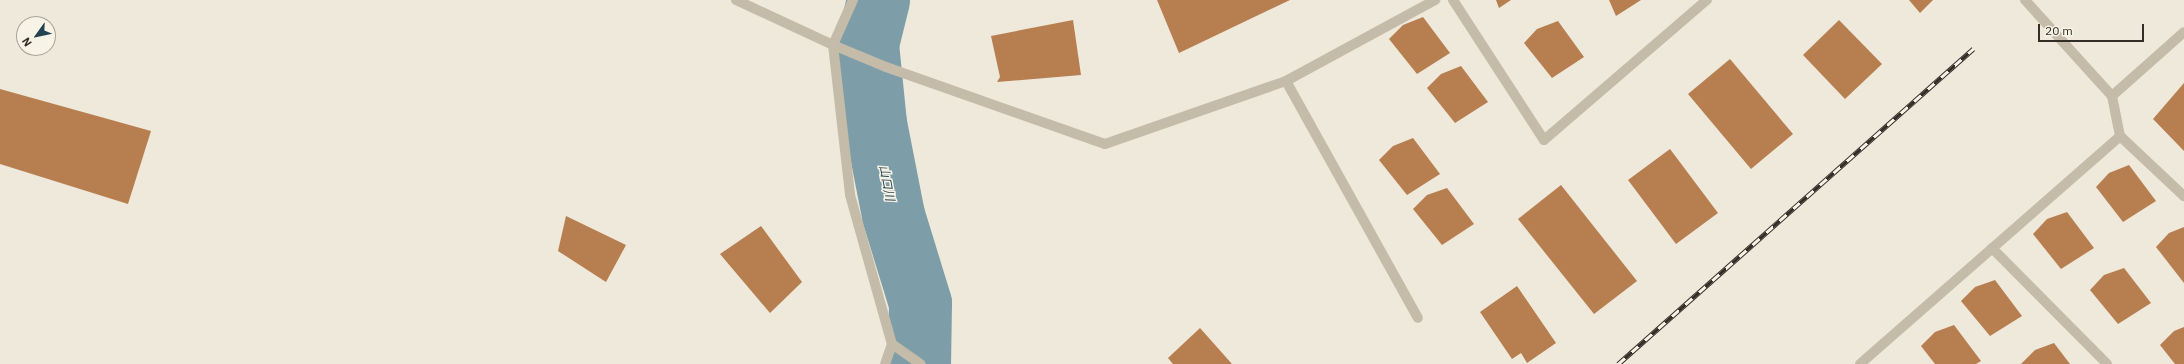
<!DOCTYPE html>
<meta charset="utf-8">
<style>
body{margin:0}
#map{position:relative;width:2184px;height:364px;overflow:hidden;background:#eee9db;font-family:"IBM Plex Sans","Noto Sans JP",sans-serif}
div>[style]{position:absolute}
.river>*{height:63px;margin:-31.5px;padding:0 31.5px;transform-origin:31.5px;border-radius:31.5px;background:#7d9ea8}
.building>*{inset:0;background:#b77e50}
.minor>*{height:10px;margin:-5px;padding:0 5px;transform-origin:5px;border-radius:5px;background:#c5bba9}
.rail>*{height:4.5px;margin-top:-2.25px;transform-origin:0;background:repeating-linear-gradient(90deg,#f7f3e7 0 9px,#332d28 0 18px);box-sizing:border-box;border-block:1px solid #332d28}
span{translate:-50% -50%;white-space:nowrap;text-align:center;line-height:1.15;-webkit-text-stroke:3px #f7f3e7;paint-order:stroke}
.water-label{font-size:12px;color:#22434f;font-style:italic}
.north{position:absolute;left:16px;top:16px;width:40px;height:40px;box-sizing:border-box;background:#f7f3e7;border:1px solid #a9a49b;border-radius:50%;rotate:237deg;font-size:11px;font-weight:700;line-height:16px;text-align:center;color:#332d28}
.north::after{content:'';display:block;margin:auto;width:14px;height:18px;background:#22434f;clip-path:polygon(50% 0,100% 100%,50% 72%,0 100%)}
.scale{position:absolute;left:2038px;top:24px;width:106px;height:18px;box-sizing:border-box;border:2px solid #332d28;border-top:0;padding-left:5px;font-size:12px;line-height:14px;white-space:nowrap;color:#332d28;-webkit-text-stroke:3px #f7f3e7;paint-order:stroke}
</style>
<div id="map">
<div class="river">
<i style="left:878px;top:0;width:45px;rotate:104deg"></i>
<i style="left:867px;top:44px;width:79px;rotate:84.2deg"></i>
<i style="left:875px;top:123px;width:94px;rotate:78.9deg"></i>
<i style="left:893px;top:215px;width:92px;rotate:72.9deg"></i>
<i style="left:920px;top:303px;width:61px;rotate:90.9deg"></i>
</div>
<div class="building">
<i style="clip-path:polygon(1157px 0,1290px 0,1179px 53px)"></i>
<i style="clip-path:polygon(1496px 0,1511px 0,1499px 8px)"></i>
<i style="clip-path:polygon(1609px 0,1641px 0,1616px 16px)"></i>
<i style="clip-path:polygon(1909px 0,1933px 0,1920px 13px)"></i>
<i style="clip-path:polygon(1423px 17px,1450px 53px,1417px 74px,1389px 39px,1403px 25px)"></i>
<i style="clip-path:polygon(1073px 20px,1081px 75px,997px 82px,1000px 77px,991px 36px)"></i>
<i style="clip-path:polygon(1839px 20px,1882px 64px,1845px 99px,1803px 55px)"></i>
<i style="clip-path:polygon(1558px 21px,1584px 57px,1552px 78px,1524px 43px,1537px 29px)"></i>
<i style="clip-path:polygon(1730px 59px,1793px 134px,1751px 169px,1688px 94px)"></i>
<i style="clip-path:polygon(1461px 66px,1488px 102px,1455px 123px,1427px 88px,1441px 74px)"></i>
<i style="clip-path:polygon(2184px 83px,2184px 151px,2153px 119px)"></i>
<i style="clip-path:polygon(0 89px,151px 131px,128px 204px,0 164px)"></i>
<i style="clip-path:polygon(1413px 138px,1440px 174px,1407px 195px,1379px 160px,1393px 146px)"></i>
<i style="clip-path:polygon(1670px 149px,1718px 213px,1676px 244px,1628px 180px)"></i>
<i style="clip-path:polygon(2129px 165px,2156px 201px,2123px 222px,2096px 187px,2109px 173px)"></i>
<i style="clip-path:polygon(1561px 185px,1637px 281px,1594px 314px,1518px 219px)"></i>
<i style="clip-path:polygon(1447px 188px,1474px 224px,1442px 245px,1413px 209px,1427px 195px)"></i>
<i style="clip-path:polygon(2067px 212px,2094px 248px,2061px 269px,2033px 234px,2047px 219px)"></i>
<i style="clip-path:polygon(566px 216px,626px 245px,606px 282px,558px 251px)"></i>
<i style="clip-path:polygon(761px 226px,802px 282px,770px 313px,720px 254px)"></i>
<i style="clip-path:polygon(2184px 227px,2184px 283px,2156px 247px,2169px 233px)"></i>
<i style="clip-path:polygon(2124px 268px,2151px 303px,2118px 324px,2090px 290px,2104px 275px)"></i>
<i style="clip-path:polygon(1995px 280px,2022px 316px,1990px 336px,1961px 301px,1975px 287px)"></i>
<i style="clip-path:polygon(1517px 286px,1556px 343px,1527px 363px,1521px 353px,1512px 359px,1480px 312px)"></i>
<i style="clip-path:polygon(1954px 325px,1981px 361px,1976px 364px,1935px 364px,1921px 346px,1935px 332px)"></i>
<i style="clip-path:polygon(2184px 327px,2184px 364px,2175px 364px,2160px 345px,2174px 331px)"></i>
<i style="clip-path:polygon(1200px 328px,1232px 364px,1173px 364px,1168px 358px)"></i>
<i style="clip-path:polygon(2054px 343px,2070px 364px,2021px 364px,2035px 350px)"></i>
</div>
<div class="minor">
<i style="left:736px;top:0;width:107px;rotate:24.9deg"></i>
<i style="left:833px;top:45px;width:57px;rotate:22.5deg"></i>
<i style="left:886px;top:67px;width:232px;rotate:19.4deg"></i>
<i style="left:1105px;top:144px;width:192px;rotate:-19.2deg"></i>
<i style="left:1286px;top:81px;width:170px;rotate:-28.5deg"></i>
<i style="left:853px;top:0;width:49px;rotate:114deg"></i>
<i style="left:833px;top:45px;width:151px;rotate:83.5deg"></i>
<i style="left:850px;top:195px;width:155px;rotate:74.3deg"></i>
<i style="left:892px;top:344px;width:21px;rotate:109deg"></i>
<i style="left:1453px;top:0;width:167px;rotate:57deg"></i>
<i style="left:1544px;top:140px;width:215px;rotate:-40.7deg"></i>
<i style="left:2025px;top:0;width:130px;rotate:47.8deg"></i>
<i style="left:2112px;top:96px;width:41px;rotate:78.7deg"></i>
<i style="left:2120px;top:136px;width:88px;rotate:43.2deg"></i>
<i style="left:1286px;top:81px;width:271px;rotate:60.9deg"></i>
<i style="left:2112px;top:96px;width:96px;rotate:-41.6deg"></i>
<i style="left:1992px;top:248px;width:163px;rotate:45.2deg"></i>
<i style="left:892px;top:344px;width:35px;rotate:35deg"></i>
<i style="left:1860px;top:364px;width:346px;rotate:-41.2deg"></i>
</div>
<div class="rail">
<i style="left:1618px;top:364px;width:475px;rotate:-41.6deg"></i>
</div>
<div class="water-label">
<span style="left:887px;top:183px;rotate:79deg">山口川</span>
</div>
<div class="north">N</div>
<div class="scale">20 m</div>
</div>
